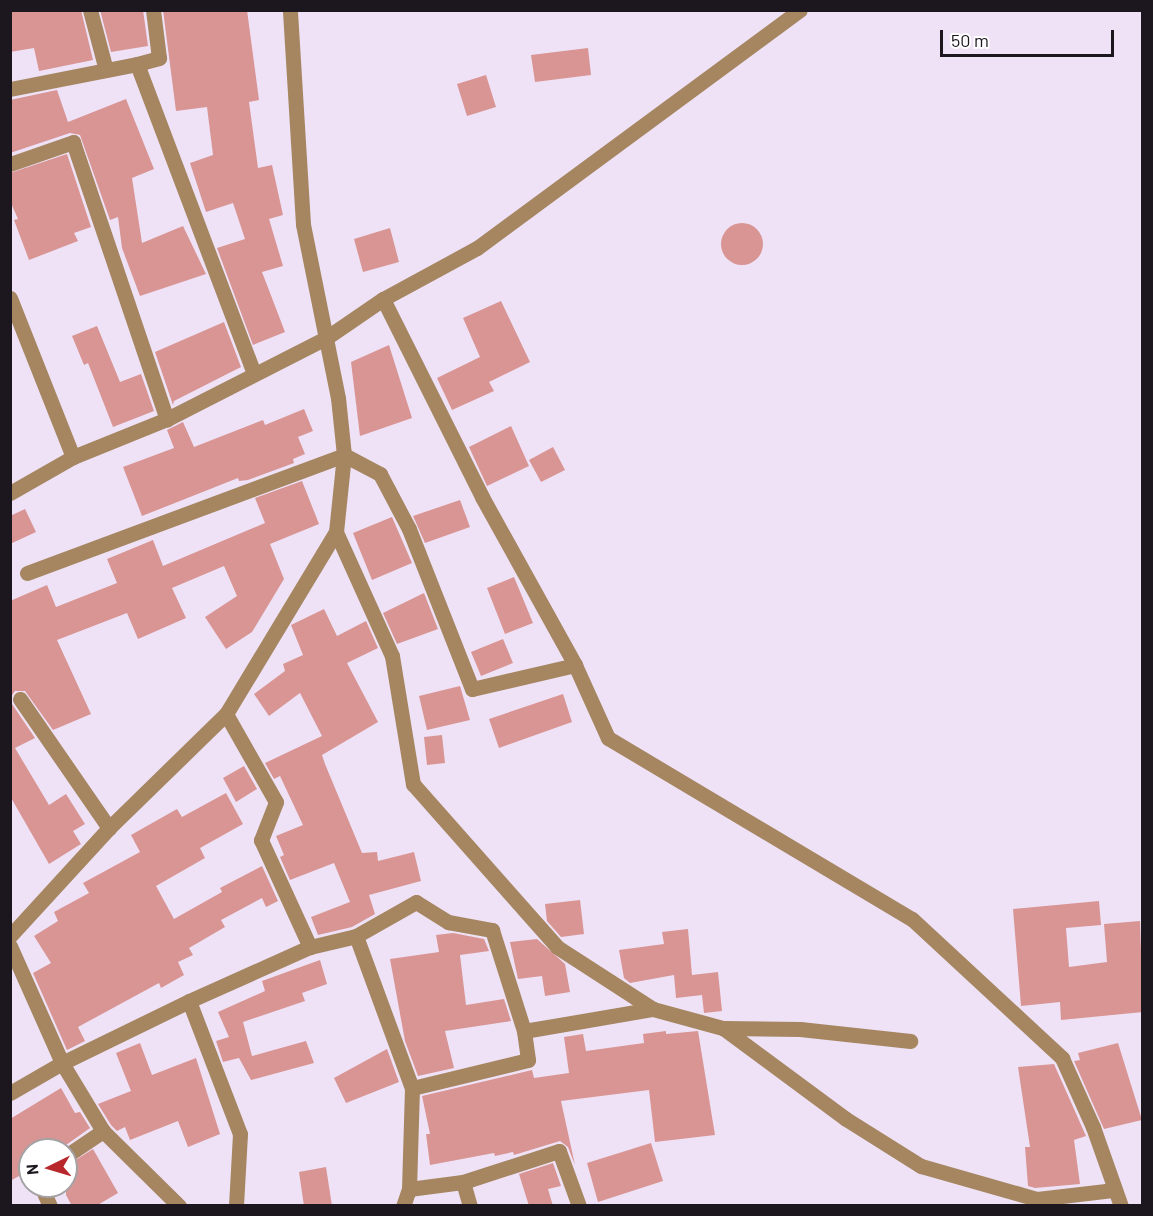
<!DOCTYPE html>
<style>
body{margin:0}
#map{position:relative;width:1153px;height:1216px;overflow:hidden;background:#efe2f6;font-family:Barlow,sans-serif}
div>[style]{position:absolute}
.building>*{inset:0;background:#d89593}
.round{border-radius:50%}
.minor>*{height:15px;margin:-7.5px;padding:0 7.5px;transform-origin:7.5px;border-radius:7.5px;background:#a58661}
span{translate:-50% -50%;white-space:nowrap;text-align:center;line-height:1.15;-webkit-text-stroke:4.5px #fff;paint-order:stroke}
.frame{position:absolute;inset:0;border:12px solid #1c171f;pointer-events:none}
.north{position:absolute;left:18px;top:1138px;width:60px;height:60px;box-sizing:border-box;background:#fff;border:2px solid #a4a2a5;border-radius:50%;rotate:265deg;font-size:16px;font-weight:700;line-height:24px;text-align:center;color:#1c171f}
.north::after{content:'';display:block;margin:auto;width:21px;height:27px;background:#b7272b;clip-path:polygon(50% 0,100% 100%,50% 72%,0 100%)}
.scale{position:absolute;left:940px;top:30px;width:174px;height:27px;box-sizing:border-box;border:3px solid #1c171f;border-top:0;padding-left:8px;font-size:18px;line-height:21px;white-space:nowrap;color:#1c171f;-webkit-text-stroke:4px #fff;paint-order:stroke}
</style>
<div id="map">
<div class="building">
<i style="clip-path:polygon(10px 10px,81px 10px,93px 60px,39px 71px,34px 48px,10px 52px)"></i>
<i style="clip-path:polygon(100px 10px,143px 10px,148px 46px,111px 52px)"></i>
<i style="clip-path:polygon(163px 10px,247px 10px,259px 100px,249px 102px,258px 168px,272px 165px,283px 215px,269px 219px,283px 266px,262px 272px,285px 332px,253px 345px,217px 248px,245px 239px,233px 203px,206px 212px,190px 163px,213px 155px,207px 107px,176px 111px)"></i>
<i style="clip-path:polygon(588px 48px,591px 75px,535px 82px,531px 55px)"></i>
<i style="clip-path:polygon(486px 75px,496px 107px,467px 116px,457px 84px)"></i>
<i style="clip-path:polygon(57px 90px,68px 122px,126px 99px,154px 169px,132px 178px,142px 243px,183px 226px,206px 274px,140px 296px,122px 248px,118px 217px,110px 220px,80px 135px,70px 133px,10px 153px,10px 100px)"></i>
<i style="clip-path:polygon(67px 154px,91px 227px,74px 233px,78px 241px,29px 260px,14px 220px,18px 219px,10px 201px,10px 173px)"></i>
<i class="round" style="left:721px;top:223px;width:42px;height:42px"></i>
<i style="clip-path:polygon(390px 228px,399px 262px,363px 272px,354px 239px)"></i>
<i style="clip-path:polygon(501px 301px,530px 362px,489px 382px,494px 391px,452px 410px,437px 378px,480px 357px,463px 318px)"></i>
<i style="clip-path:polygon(224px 322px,241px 367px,174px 401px,173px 405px,155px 352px)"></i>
<i style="clip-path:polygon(97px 326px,120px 382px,141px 374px,154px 411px,113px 427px,88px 363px,84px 365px,72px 336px)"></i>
<i style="clip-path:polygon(389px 345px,412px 418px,360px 436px,351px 362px)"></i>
<i style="clip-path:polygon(304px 409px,313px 431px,298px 437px,305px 454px,293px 459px,294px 463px,248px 480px,239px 481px,238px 478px,142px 516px,123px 467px,174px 448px,167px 430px,183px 422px,194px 447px,263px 420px,265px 425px)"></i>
<i style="clip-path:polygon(511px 426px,529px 466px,487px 486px,469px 447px)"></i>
<i style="clip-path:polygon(553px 447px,565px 470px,541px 482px,529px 460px)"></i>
<i style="clip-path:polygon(302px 481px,319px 524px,270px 544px,284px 579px,252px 632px,226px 649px,205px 617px,237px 596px,224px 566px,172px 588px,186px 618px,138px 639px,127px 613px,57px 640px,91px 714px,53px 730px,25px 691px,15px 691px,10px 698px,10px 601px,47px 585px,56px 607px,117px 583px,107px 559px,153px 540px,163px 566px,265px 523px,255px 498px)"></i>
<i style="clip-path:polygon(460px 500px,470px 527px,425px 543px,413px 516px)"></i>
<i style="clip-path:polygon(25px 509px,36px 532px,10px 544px,10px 516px)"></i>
<i style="clip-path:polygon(392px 517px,412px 563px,372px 580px,353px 533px)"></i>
<i style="clip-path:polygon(514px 577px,533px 623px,505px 634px,487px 588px)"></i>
<i style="clip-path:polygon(424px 593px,438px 629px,397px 644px,383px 613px)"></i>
<i style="clip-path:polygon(324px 609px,337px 636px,366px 621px,378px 648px,347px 663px,378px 722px,322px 755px,325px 764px,362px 853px,377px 852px,378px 861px,414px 852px,421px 881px,369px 895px,375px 914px,352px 927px,318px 935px,311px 917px,350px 902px,334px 863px,290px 880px,280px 857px,284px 855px,276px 836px,303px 825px,280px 776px,274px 779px,265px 763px,322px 736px,300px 693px,269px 716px,254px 694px,285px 671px,283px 664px,303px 655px,291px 625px)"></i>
<i style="clip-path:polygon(503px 639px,513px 663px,481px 676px,471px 652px)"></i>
<i style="clip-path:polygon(460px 686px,470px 720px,427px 730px,419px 696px)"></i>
<i style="clip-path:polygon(563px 694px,572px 722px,499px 748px,489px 719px)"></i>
<i style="clip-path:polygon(10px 701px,35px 738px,15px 748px,49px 805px,66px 794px,85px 824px,73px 831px,81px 844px,49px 864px,10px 796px)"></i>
<i style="clip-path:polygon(442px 735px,445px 763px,427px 765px,424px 737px)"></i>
<i style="clip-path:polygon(244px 766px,257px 789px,236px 802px,223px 778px)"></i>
<i style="clip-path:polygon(226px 793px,243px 824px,200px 848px,205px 858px,156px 886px,174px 919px,222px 892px,220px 888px,262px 866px,278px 901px,266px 907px,262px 898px,221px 920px,225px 927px,189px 948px,193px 955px,178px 962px,184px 975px,161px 988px,159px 983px,78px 1027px,85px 1041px,67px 1050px,33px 973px,51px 963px,34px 936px,58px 921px,54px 912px,89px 893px,83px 883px,140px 852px,131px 835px,177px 809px,182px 817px)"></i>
<i style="clip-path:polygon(580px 900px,584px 934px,561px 937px,547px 921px,545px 904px)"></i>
<i style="clip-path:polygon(1099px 901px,1101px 925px,1066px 928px,1069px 967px,1107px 962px,1104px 924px,1140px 921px,1143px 1012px,1061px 1020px,1060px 1002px,1021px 1006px,1013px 909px)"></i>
<i style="clip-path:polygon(688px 929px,692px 975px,718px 972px,722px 1011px,704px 1013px,702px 995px,676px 998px,674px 975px,630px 983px,624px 978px,619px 950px,664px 944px,662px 932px)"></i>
<i style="clip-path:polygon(453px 933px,484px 939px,489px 951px,460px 955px,466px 1005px,504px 999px,511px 1021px,445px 1031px,454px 1068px,418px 1076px,405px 1041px,390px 959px,439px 952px,436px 935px)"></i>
<i style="clip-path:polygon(537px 939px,565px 964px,570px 992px,545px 996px,542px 976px,518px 979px,510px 942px)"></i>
<i style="clip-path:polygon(320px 960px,327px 984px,302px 993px,305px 1001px,243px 1022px,252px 1056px,306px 1041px,314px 1063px,251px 1080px,239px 1058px,223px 1062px,216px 1041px,229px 1037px,218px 1012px,265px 991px,262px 981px)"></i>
<i style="clip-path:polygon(666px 1031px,666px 1034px,698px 1031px,715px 1135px,655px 1142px,649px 1090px,561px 1101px,575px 1165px,568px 1147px,560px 1141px,514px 1155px,513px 1152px,495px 1156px,494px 1153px,430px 1165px,426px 1134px,430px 1134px,422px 1096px,532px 1070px,534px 1078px,569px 1073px,564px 1037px,583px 1034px,586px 1051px,644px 1043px,643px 1034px)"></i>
<i style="clip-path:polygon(140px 1043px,152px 1075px,196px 1058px,220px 1134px,188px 1147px,178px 1121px,130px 1140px,125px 1127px,117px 1131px,111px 1125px,98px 1104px,131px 1091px,116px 1053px)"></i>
<i style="clip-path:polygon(1118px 1043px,1142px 1120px,1104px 1129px,1074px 1061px,1080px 1060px,1078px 1053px)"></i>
<i style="clip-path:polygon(387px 1049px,399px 1082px,346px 1103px,334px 1078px)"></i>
<i style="clip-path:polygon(1054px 1064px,1086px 1136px,1074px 1140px,1080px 1184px,1035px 1188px,1028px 1186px,1025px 1147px,1030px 1147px,1018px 1067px)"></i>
<i style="clip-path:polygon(61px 1088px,75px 1113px,80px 1112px,90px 1128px,59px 1150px,30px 1150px,30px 1170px,10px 1181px,10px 1119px)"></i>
<i style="clip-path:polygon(651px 1143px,663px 1181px,598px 1202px,587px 1163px)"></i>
<i style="clip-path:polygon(93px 1149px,118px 1193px,96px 1206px,72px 1206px,66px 1195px,66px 1166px)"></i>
<i style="clip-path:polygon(553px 1163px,561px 1186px,548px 1189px,553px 1206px,529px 1206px,519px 1174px)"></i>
<i style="clip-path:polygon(326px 1167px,332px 1206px,304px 1206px,299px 1172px)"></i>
</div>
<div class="minor">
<i style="left:90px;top:10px;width:62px;rotate:75.1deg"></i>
<i style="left:137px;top:64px;width:23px;rotate:-15deg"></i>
<i style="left:159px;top:58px;width:48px;rotate:-97.1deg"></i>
<i style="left:10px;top:89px;width:129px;rotate:-11.1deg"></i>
<i style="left:137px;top:64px;width:331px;rotate:69.3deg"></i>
<i style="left:10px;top:164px;width:67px;rotate:-19.2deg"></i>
<i style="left:73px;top:142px;width:293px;rotate:71.3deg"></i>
<i style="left:10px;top:298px;width:171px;rotate:68.4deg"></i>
<i style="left:383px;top:299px;width:221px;rotate:63.4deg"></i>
<i style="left:482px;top:497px;width:192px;rotate:61deg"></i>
<i style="left:10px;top:493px;width:73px;rotate:-29.7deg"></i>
<i style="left:73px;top:457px;width:101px;rotate:-22deg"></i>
<i style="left:167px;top:419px;width:178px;rotate:-27deg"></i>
<i style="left:326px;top:338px;width:69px;rotate:-34.4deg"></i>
<i style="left:383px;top:299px;width:107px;rotate:-28.5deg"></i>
<i style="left:477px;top:248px;width:401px;rotate:-36.4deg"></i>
<i style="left:336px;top:532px;width:136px;rotate:65.7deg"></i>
<i style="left:392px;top:656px;width:130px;rotate:80.7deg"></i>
<i style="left:413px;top:784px;width:217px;rotate:48.5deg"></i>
<i style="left:557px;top:947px;width:114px;rotate:32.9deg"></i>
<i style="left:653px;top:1009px;width:73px;rotate:15.2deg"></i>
<i style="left:723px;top:1028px;width:77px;rotate:0.7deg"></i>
<i style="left:800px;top:1029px;width:111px;rotate:6.2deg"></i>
<i style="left:27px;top:573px;width:338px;rotate:-20.4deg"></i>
<i style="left:344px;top:455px;width:41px;rotate:27.8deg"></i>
<i style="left:380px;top:474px;width:62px;rotate:62.2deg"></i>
<i style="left:409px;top:529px;width:172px;rotate:68.5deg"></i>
<i style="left:472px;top:689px;width:106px;rotate:-13.1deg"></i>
<i style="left:575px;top:665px;width:80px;rotate:65.7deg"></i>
<i style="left:608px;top:738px;width:354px;rotate:30.8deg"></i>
<i style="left:912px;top:919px;width:205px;rotate:42.8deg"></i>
<i style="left:1062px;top:1058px;width:76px;rotate:65.8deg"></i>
<i style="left:1093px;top:1127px;width:84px;rotate:70.5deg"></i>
<i style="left:20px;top:699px;width:157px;rotate:55.4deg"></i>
<i style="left:226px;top:714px;width:101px;rotate:60.4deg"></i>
<i style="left:276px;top:802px;width:41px;rotate:111.5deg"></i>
<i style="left:261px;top:840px;width:118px;rotate:65.4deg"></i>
<i style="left:10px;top:936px;width:147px;rotate:-47.5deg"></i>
<i style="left:109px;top:828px;width:163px;rotate:-44.3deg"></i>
<i style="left:226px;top:714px;width:213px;rotate:-58.9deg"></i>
<i style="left:336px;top:532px;width:77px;rotate:-84.1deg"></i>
<i style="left:344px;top:455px;width:57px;rotate:-96deg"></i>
<i style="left:338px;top:398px;width:177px;rotate:-101.4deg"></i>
<i style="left:303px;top:224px;width:214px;rotate:-93.5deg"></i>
<i style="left:356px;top:936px;width:69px;rotate:-29.5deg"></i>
<i style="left:416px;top:902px;width:38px;rotate:32deg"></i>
<i style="left:448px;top:922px;width:45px;rotate:10.3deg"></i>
<i style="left:492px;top:930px;width:106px;rotate:72.4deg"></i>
<i style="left:524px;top:1031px;width:29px;rotate:82deg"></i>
<i style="left:528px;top:1060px;width:119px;rotate:166.4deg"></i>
<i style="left:10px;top:946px;width:128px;rotate:66deg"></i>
<i style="left:62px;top:1063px;width:79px;rotate:58.9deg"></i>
<i style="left:103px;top:1131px;width:107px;rotate:44.6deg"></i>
<i style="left:189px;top:1001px;width:142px;rotate:69deg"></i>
<i style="left:240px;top:1134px;width:72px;rotate:93.2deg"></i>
<i style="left:723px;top:1028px;width:153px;rotate:36.5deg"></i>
<i style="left:846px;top:1119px;width:89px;rotate:32.1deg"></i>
<i style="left:921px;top:1166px;width:121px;rotate:15.9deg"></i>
<i style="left:1037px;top:1199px;width:78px;rotate:-6.7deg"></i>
<i style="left:524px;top:1031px;width:131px;rotate:-9.7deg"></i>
<i style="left:10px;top:1093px;width:60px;rotate:-30deg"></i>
<i style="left:62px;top:1063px;width:141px;rotate:-26deg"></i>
<i style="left:189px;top:1001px;width:133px;rotate:-24.1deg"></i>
<i style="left:310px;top:947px;width:47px;rotate:-13.4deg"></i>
<i style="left:356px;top:936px;width:162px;rotate:69.8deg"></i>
<i style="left:412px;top:1088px;width:101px;rotate:91.7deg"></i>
<i style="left:409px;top:1189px;width:18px;rotate:109deg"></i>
<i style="left:66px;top:1156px;width:45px;rotate:-34deg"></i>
<i style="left:463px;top:1182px;width:101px;rotate:-17.9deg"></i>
<i style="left:559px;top:1151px;width:59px;rotate:70deg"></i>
<i style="left:41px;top:1186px;width:22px;rotate:66deg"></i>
<i style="left:409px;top:1189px;width:54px;rotate:-7.4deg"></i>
<i style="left:463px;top:1182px;width:25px;rotate:74deg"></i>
</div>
<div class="frame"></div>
<div class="north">N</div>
<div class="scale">50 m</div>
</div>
